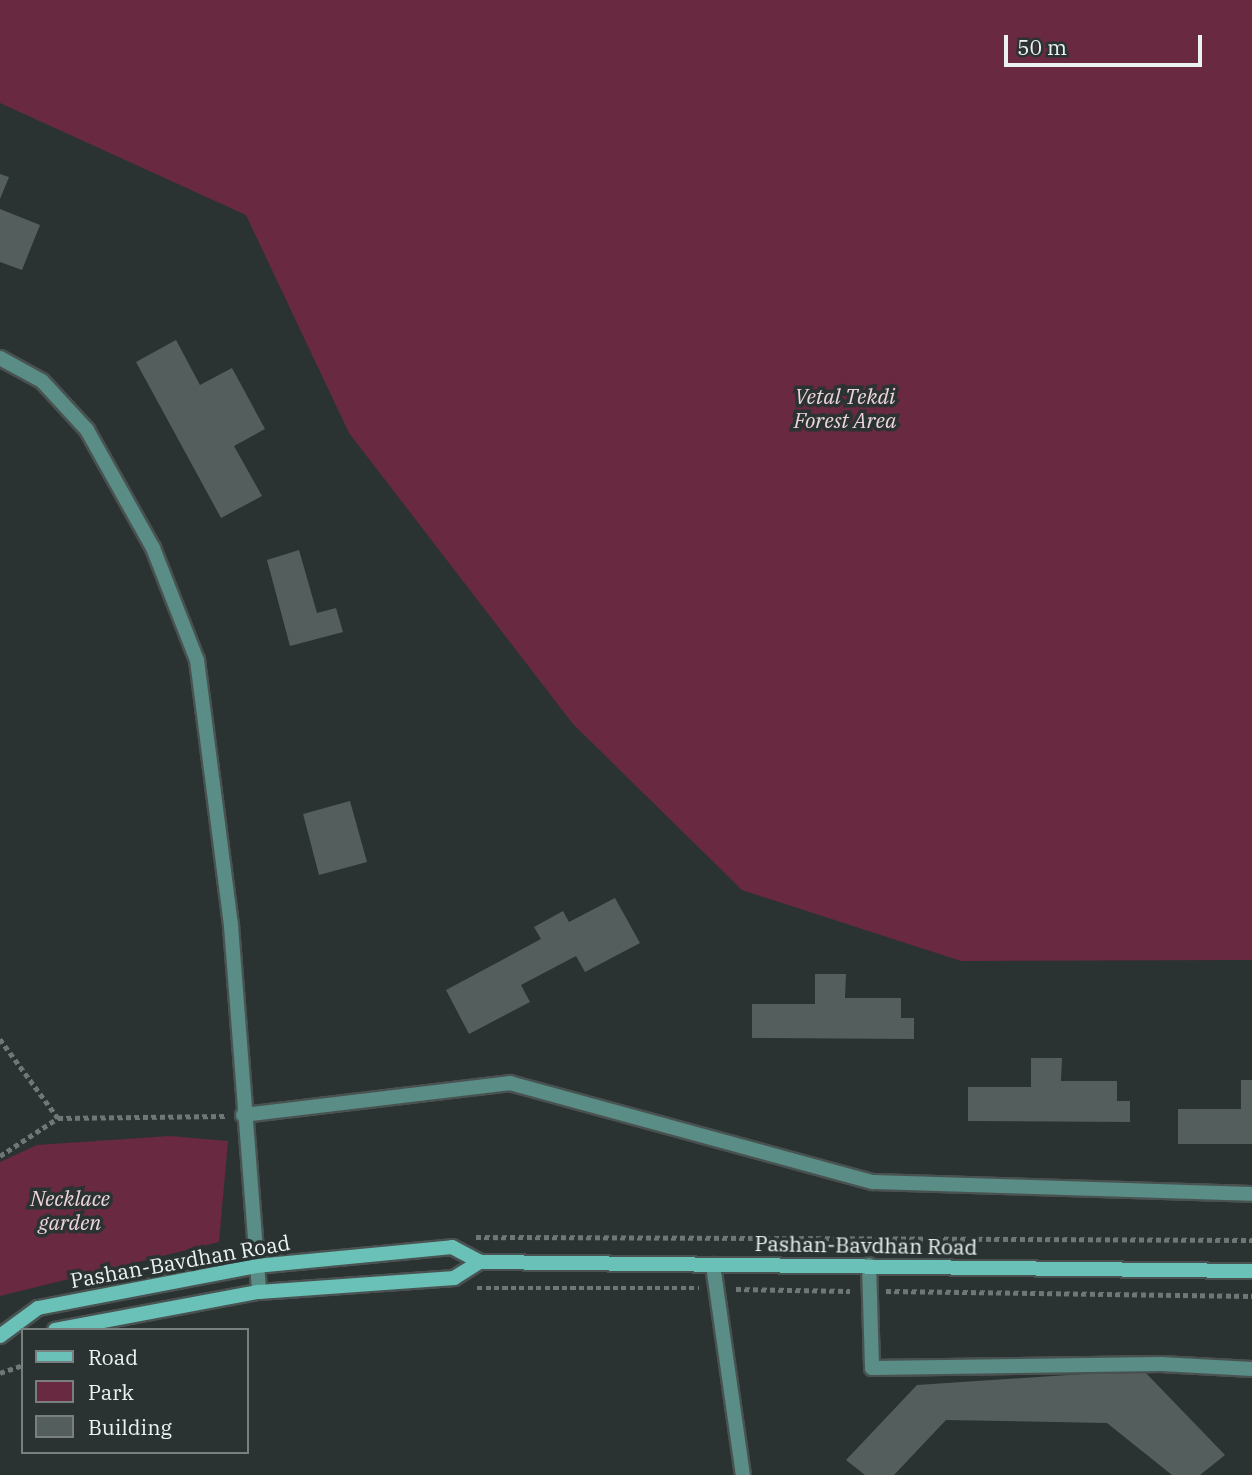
<!DOCTYPE html>
<style>
body{margin:0}
#map{position:relative;width:1252px;height:1475px;overflow:hidden;background:#2a3332;font-family:"IBM Plex Serif",serif}
div>[style]{position:absolute}
.green>*{inset:0;background:#692940}
.building>*{inset:0;background:#545e5c}
.path>*{height:4.5px;margin-top:-2.25px;transform-origin:0;background:repeating-linear-gradient(90deg,#6f7776 0 5px,transparent 0 8.5px)}
.roads{filter:drop-shadow(2px 0 #495251) drop-shadow(-2px 0 #495251) drop-shadow(0 2px #495251) drop-shadow(0 -2px #495251)}
.lane>*{height:14px;margin:-7px;padding:0 7px;transform-origin:7px;border-radius:7px;background:#598d86}
.secondary>*{height:14px;margin:-7px;padding:0 7px;transform-origin:7px;border-radius:7px;background:#6ac1b7}
span{translate:-50% -50%;white-space:nowrap;text-align:center;line-height:1.15;-webkit-text-stroke:7px #2a3332;paint-order:stroke}
.park-label{font-size:21px;color:#eed4db;font-style:italic}
.street-label{font-size:21px;color:#ecf2f1}
.legend{position:absolute;left:21px;top:1328px;width:228px;height:126px;box-sizing:border-box;background:#2a3332;border:2px solid #787f7e;margin:0;padding:9px 12px;list-style:none;font-size:21px;color:#ecf2f1}
.legend li{display:flex;align-items:center;gap:14px;height:35px}
.legend b{width:35px;border:2px solid #787f7e}
.scale{position:absolute;left:1004px;top:35px;width:198px;height:32px;box-sizing:border-box;border:4px solid #ecf2f1;border-top:0;padding-left:9px;font-size:21px;line-height:24px;white-space:nowrap;color:#ecf2f1;-webkit-text-stroke:5px #2a3332;paint-order:stroke}
</style>
<div id="map">
<div class="green">
<i style="clip-path:polygon(0 0,1252px 0,1252px 960px,961px 961px,742px 890px,573px 724px,349px 433px,246px 215px,0 103px)"></i>
<i style="clip-path:polygon(170px 1136px,228px 1141px,219px 1242px,0 1296px,0 1162px,37px 1145px)"></i>
</div>
<div class="building">
<i style="clip-path:polygon(0 174px,9px 177px,0 199px)"></i>
<i style="clip-path:polygon(0 209px,40px 225px,22px 270px,0 262px)"></i>
<i style="clip-path:polygon(176px 340px,200px 385px,232px 368px,265px 429px,234px 446px,262px 496px,221px 518px,136px 362px)"></i>
<i style="clip-path:polygon(299px 550px,317px 613px,336px 608px,343px 632px,290px 646px,267px 560px)"></i>
<i style="clip-path:polygon(350px 801px,367px 862px,319px 875px,303px 814px)"></i>
<i style="clip-path:polygon(615px 898px,640px 943px,585px 972px,576px 956px,521px 985px,530px 1002px,469px 1034px,446px 990px,541px 939px,534px 927px,563px 911px,569px 922px)"></i>
<i style="clip-path:polygon(815px 974px,846px 974px,845px 998px,901px 998px,901px 1018px,914px 1018px,914px 1039px,752px 1038px,752px 1004px,815px 1004px)"></i>
<i style="clip-path:polygon(1031px 1058px,1062px 1058px,1061px 1081px,1117px 1081px,1117px 1101px,1130px 1101px,1130px 1122px,968px 1121px,968px 1087px,1031px 1087px)"></i>
<i style="clip-path:polygon(1241px 1080px,1252px 1080px,1252px 1144px,1178px 1144px,1178px 1109px,1241px 1109px)"></i>
<i style="clip-path:polygon(1143px 1370px,1225px 1455px,1200px 1475px,1172px 1475px,1107px 1423px,946px 1420px,894px 1475px,865px 1475px,846px 1460px,917px 1385px)"></i>
</div>
<div class="path">
<i style="left:0;top:1039px;width:98px;rotate:53.7deg"></i>
<i style="left:0;top:1156px;width:69px;rotate:-33.2deg"></i>
<i style="left:58px;top:1118px;width:167px;rotate:-0.7deg"></i>
<i style="left:476px;top:1237px;width:776px;rotate:0.22deg"></i>
<i style="left:477px;top:1288px;width:222px"></i>
<i style="left:736px;top:1289px;width:114px;rotate:1deg"></i>
<i style="left:886px;top:1291px;width:366px;rotate:0.8deg"></i>
<i style="left:0;top:1373px;width:24px;rotate:-19deg"></i>
</div>
<div class="roads">
<div class="lane">
<i style="left:0;top:358px;width:48px;rotate:28.7deg"></i>
<i style="left:42px;top:381px;width:67px;rotate:47.4deg"></i>
<i style="left:87px;top:430px;width:135px;rotate:60.8deg"></i>
<i style="left:153px;top:548px;width:120px;rotate:68.6deg"></i>
<i style="left:197px;top:660px;width:268px;rotate:82.7deg"></i>
<i style="left:231px;top:926px;width:367px;rotate:85.6deg"></i>
<i style="left:243px;top:1115px;width:269px;rotate:-6.8deg"></i>
<i style="left:510px;top:1083px;width:376px;rotate:15.3deg"></i>
<i style="left:873px;top:1182px;width:379px;rotate:1.8deg"></i>
<i style="left:713px;top:1265px;width:212px;rotate:81.9deg"></i>
<i style="left:869px;top:1265px;width:103px;rotate:88.3deg"></i>
<i style="left:872px;top:1368px;width:289px;rotate:-0.8deg"></i>
<i style="left:1161px;top:1364px;width:91px;rotate:3.1deg"></i>
</div>
<div class="secondary">
<i style="left:55px;top:1330px;width:208px;rotate:-10.6deg"></i>
<i style="left:259px;top:1292px;width:196px;rotate:-4.1deg"></i>
<i style="left:454px;top:1278px;width:31px;rotate:-32deg"></i>
<i style="left:0;top:1336px;width:47px;rotate:-36.4deg"></i>
<i style="left:38px;top:1308px;width:222px;rotate:-10.9deg"></i>
<i style="left:256px;top:1266px;width:197px;rotate:-5.5deg"></i>
<i style="left:452px;top:1247px;width:32px;rotate:28deg"></i>
<i style="left:480px;top:1262px;width:772px;rotate:0.67deg"></i>
</div>
</div>
<div class="park-label">
<span style="left:845px;top:408px">Vetal Tekdi<br>Forest Area</span>
<span style="left:70px;top:1210px">Necklace<br>garden</span>
</div>
<div class="street-label">
<span style="left:866px;top:1245px;rotate:1deg">Pashan-Bavdhan Road</span>
<span style="left:180px;top:1261px;rotate:-10deg">Pashan-Bavdhan Road</span>
</div>
<ul class="legend">
<li><b style="height:9px;background:#6ac1b7"></b>Road</li>
<li><b style="height:19px;background:#692940"></b>Park</li>
<li><b style="height:19px;background:#545e5c"></b>Building</li>
</ul>
<div class="scale">50 m</div>
</div>
